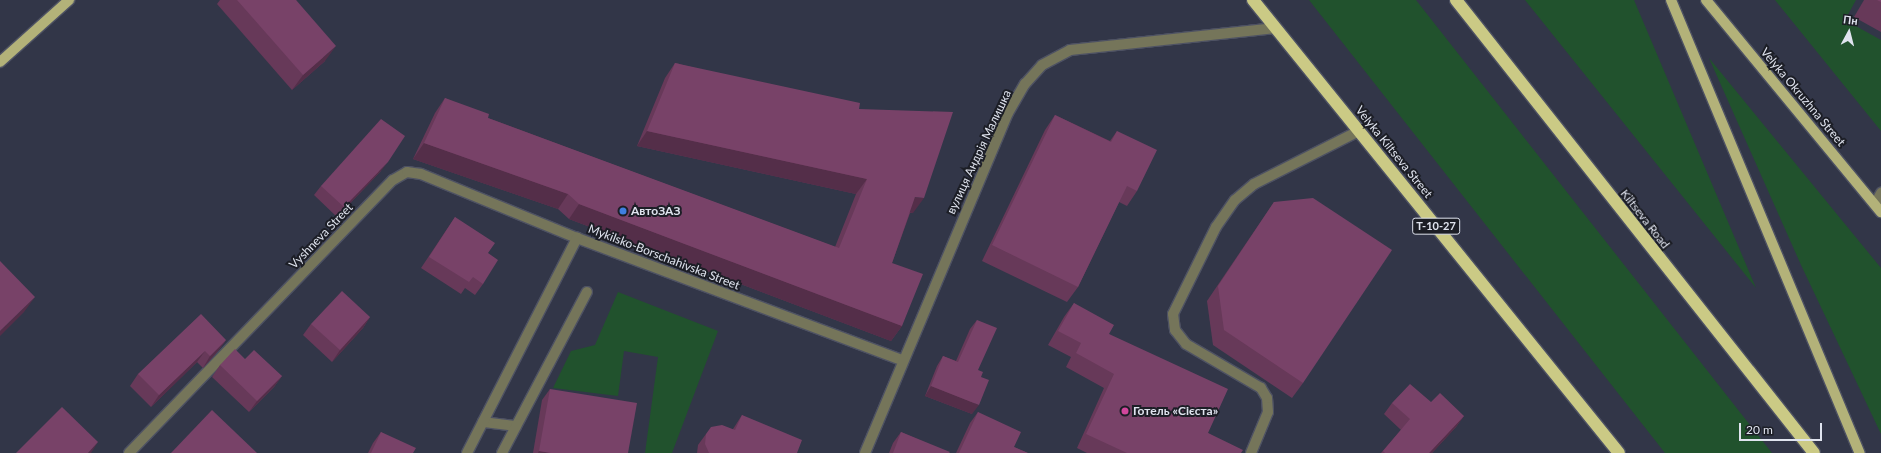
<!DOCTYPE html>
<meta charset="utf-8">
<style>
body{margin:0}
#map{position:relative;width:1881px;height:453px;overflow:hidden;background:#323648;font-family:Lato,sans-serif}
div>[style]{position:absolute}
.green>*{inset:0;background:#21522d}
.roads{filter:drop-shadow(1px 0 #4e5263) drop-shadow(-1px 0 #4e5263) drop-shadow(0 1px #4e5263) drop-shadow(0 -1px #4e5263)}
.minor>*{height:10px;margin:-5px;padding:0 5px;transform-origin:5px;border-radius:5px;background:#75755a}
.major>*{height:10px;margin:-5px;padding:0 5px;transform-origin:5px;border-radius:5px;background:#b3b279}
.highway>*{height:12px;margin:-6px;padding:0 6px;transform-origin:6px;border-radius:6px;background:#cbca85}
.wall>*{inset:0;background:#673959}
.shaded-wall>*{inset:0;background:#542e49}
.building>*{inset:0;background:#784268}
.dots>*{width:11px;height:11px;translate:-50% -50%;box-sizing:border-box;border:2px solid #1c1e26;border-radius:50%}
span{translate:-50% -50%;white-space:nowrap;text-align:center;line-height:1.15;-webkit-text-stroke:4px #1c1e26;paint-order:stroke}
.shield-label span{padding:1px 3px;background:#1c1e26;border:1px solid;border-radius:3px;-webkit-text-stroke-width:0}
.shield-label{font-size:11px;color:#e0e4ef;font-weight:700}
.street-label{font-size:12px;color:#e0e4ef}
.poi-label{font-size:12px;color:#e0e4ef;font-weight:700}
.left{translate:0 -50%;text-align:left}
.north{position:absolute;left:1829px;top:12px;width:40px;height:40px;-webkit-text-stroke:3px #1c1e26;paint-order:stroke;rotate:7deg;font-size:11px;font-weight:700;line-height:16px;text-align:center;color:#e0e4ef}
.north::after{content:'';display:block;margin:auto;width:14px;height:18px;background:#e0e4ef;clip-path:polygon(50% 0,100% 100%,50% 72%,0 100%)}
.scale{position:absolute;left:1739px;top:423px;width:83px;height:18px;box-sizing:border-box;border:2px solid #e0e4ef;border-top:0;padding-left:5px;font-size:12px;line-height:14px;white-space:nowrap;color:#e0e4ef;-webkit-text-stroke:3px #1c1e26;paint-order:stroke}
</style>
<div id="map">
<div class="green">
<i style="clip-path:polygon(1309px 0,1416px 0,1772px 453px,1665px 453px)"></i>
<i style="clip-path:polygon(1525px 0,1634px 0,1756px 288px)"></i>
<i style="clip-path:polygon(1775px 0,1856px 0,1845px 20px,1881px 40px,1881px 131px)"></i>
<i style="clip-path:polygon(1709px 58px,1881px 268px,1881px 434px,1801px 265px)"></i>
<i style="clip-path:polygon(618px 292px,718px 331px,672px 453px,645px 453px,658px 357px,624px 351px,618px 396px,553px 388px,571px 351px,595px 345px)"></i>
</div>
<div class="roads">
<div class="minor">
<i style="left:1875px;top:204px;width:13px;rotate:-61deg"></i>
<i style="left:483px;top:422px;width:33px;rotate:7deg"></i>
<i style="left:129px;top:453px;width:380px;rotate:-46deg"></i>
<i style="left:393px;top:180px;width:16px;rotate:-30deg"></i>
<i style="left:407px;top:172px;width:14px;rotate:8deg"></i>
<i style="left:421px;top:174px;width:169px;rotate:22.3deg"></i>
<i style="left:577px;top:238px;width:346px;rotate:20.6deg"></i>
<i style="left:467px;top:453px;width:242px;rotate:-62.9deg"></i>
<i style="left:502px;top:453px;width:182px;rotate:-62.2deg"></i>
<i style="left:865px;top:453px;width:369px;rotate:-67.2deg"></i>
<i style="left:1008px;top:113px;width:34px;rotate:-60deg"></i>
<i style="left:1025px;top:84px;width:25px;rotate:-48deg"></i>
<i style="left:1042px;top:65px;width:32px;rotate:-28deg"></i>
<i style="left:1070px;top:50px;width:207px;rotate:-6.1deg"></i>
<i style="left:1251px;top:453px;width:44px;rotate:-67.5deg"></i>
<i style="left:1268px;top:412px;width:14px;rotate:-94deg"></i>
<i style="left:1267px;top:398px;width:12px;rotate:-121deg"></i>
<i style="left:1261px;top:388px;width:87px;rotate:-149.6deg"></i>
<i style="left:1186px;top:344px;width:18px;rotate:-128deg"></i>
<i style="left:1175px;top:330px;width:16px;rotate:-97deg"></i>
<i style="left:1173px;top:314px;width:97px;rotate:-63.7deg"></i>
<i style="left:1216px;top:227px;width:33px;rotate:-55deg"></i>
<i style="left:1235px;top:200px;width:25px;rotate:-40deg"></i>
<i style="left:1254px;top:184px;width:118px;rotate:-26.8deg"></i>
</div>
<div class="major">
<i style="left:1671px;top:0;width:491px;rotate:67.4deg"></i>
<i style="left:1706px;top:0;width:275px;rotate:50.5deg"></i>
<i style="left:0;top:62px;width:93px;rotate:-41.9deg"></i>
</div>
<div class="highway">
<i style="left:1253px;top:0;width:582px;rotate:51.06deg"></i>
<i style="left:1456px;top:0;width:577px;rotate:51.68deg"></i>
</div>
</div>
<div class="wall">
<i style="clip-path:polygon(220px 0,296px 0,325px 61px,292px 90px,217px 4px)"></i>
<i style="clip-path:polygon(1864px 0,1881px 0,1881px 32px,1854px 17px)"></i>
<i style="clip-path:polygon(675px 63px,859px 109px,913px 213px,910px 213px,892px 263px,902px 326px,891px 341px,569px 219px,558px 209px,413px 159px,435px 113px,445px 98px,488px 118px,835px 247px,856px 194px,637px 146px,665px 78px)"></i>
<i style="clip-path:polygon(1055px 115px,1110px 141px,1117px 131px,1137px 191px,1127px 206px,1119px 202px,1078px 287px,1067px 302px,982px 261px,1045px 130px)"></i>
<i style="clip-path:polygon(381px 171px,337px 217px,314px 195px,321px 186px)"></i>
<i style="clip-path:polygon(1274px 202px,1303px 383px,1292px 398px,1213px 345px,1207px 301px)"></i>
<i style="clip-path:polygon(455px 217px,488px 253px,483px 284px,475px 295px,465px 288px,461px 294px,421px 268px)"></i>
<i style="clip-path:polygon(1074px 303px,1109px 334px,1208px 433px,1241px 453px,1087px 453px,1077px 448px,1104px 388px,1066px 367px,1071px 357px,1048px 345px,1064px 317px)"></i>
<i style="clip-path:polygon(370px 317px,363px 328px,332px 362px,303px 335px,311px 324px)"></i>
<i style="clip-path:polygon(977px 320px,978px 370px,981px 377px,972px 414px,925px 396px,937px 366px,943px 356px,956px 361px,970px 329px)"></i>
<i style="clip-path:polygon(226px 340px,218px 351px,203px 368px,197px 362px,151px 407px,130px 386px,138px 374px)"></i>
<i style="clip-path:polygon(245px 359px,282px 376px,274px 387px,249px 412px,212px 377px,220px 365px)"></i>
<i style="clip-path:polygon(550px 389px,628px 453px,533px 453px,542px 400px)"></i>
<i style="clip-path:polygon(1431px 402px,1464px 416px,1456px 427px,1432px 453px,1381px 453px,1401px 430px,1384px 414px,1392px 403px)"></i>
<i style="clip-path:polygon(978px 412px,1014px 447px,1028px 453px,956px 453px,970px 423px)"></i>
<i style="clip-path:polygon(742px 415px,797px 453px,697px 453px,698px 445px,706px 434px,733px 429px,735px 426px)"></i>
<i style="clip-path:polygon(381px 432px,413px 453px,368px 453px,373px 443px)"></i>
<i style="clip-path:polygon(901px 432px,949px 453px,889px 453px,893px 443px)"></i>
</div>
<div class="shaded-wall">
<i style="clip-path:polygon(336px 46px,325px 61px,292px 90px,303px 75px)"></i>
<i style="clip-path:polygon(647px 131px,867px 179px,856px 194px,637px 146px)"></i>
<i style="clip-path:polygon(424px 143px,568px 194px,558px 209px,413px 159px)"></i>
<i style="clip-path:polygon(388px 162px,381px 171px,337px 217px,344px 207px)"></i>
<i style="clip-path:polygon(915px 197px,924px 198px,913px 213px,905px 212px)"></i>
<i style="clip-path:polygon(579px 204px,902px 326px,891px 341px,569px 219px)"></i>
<i style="clip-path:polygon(35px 297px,24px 312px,0 336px,0 331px)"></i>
<i style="clip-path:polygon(370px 317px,363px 328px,332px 362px,340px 350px)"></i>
<i style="clip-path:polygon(226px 340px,218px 351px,203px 368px,210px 356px)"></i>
<i style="clip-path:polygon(205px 351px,197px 362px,151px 407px,159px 395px)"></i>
<i style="clip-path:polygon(282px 376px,274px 387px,249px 412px,257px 401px)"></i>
<i style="clip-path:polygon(931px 386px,979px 405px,972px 414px,925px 396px)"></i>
<i style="clip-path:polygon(1464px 416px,1456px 427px,1432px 453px,1429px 453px)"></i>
<i style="clip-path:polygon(98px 442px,91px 453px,88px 453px)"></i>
<i style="clip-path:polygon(539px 451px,551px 453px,538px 453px)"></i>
</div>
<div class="building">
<i style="clip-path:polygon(237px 0,296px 0,336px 46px,303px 75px)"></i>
<i style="clip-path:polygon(1877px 0,1881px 0,1881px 2px)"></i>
<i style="clip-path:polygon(675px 63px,860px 103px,859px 109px,953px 112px,924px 198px,915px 197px,892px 263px,923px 274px,902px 326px,579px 204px,568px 194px,424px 143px,445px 98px,489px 114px,488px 118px,839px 248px,867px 179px,647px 131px)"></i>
<i style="clip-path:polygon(1055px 115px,1111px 142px,1117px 131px,1157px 150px,1137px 191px,1127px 186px,1078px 287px,992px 245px)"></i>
<i style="clip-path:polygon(381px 119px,405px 136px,388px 162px,344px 207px,321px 186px)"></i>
<i style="clip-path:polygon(1313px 198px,1392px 250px,1303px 383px,1224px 330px,1218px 286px,1274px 202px)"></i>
<i style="clip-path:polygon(455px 217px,495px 243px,488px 253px,498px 260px,483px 284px,473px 277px,469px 282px,429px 257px)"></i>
<i style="clip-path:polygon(0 261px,35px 297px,0 331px)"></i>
<i style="clip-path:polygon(342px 291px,370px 317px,340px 350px,311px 324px)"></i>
<i style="clip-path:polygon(1074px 303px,1114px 325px,1109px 334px,1228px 389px,1208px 433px,1243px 450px,1241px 453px,1127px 453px,1086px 434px,1114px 374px,1076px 353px,1081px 343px,1058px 331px)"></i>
<i style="clip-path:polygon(201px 314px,226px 340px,210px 356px,205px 351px,159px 395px,138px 374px)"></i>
<i style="clip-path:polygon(977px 320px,997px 328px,978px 370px,983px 372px,981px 377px,989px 380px,979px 405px,931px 386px,943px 356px,958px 362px)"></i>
<i style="clip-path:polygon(235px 349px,245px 359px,254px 350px,282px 376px,257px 401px,220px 365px)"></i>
<i style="clip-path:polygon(1410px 384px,1431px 402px,1440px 393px,1464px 416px,1429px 453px,1385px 453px,1383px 451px,1410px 419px,1392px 403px)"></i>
<i style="clip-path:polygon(550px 389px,637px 403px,628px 453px,551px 453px,539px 451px)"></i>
<i style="clip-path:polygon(62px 407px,98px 442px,88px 453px,16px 453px)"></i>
<i style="clip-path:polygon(212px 410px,257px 453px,171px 453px)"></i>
<i style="clip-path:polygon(978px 412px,1021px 432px,1014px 447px,1028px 453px,959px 453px)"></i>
<i style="clip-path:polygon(742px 415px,802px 440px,797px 453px,709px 453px,705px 444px,706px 434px,711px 427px,722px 425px,735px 430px)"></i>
<i style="clip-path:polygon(381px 432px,416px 448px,413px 453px,371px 453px)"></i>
<i style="clip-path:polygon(901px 432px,950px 452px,949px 453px,893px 453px)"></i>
</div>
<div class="dots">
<i style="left:623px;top:211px;background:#3f7fe0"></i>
<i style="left:1125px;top:411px;background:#d1479c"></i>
</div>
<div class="shield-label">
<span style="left:1436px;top:226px">Т-10-27</span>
</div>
<div class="street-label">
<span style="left:1803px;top:97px;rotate:50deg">Velyka Okruzhna Street</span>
<span style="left:979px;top:152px;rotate:-65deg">вулиця Андрія Малишка</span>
<span style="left:1394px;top:152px;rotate:51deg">Velyka Kiltseva Street</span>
<span style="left:1645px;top:219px;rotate:52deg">Kiltseva Road</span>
<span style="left:321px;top:236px;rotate:-46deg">Vyshneva Street</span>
<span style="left:664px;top:257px;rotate:21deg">Mykilsko-Borschahivska Street</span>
</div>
<div class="poi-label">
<span class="left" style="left:631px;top:211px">АвтоЗАЗ</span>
<span class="left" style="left:1133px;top:411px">Готель «Сієста»</span>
</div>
<div class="north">Пн</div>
<div class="scale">20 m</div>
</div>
